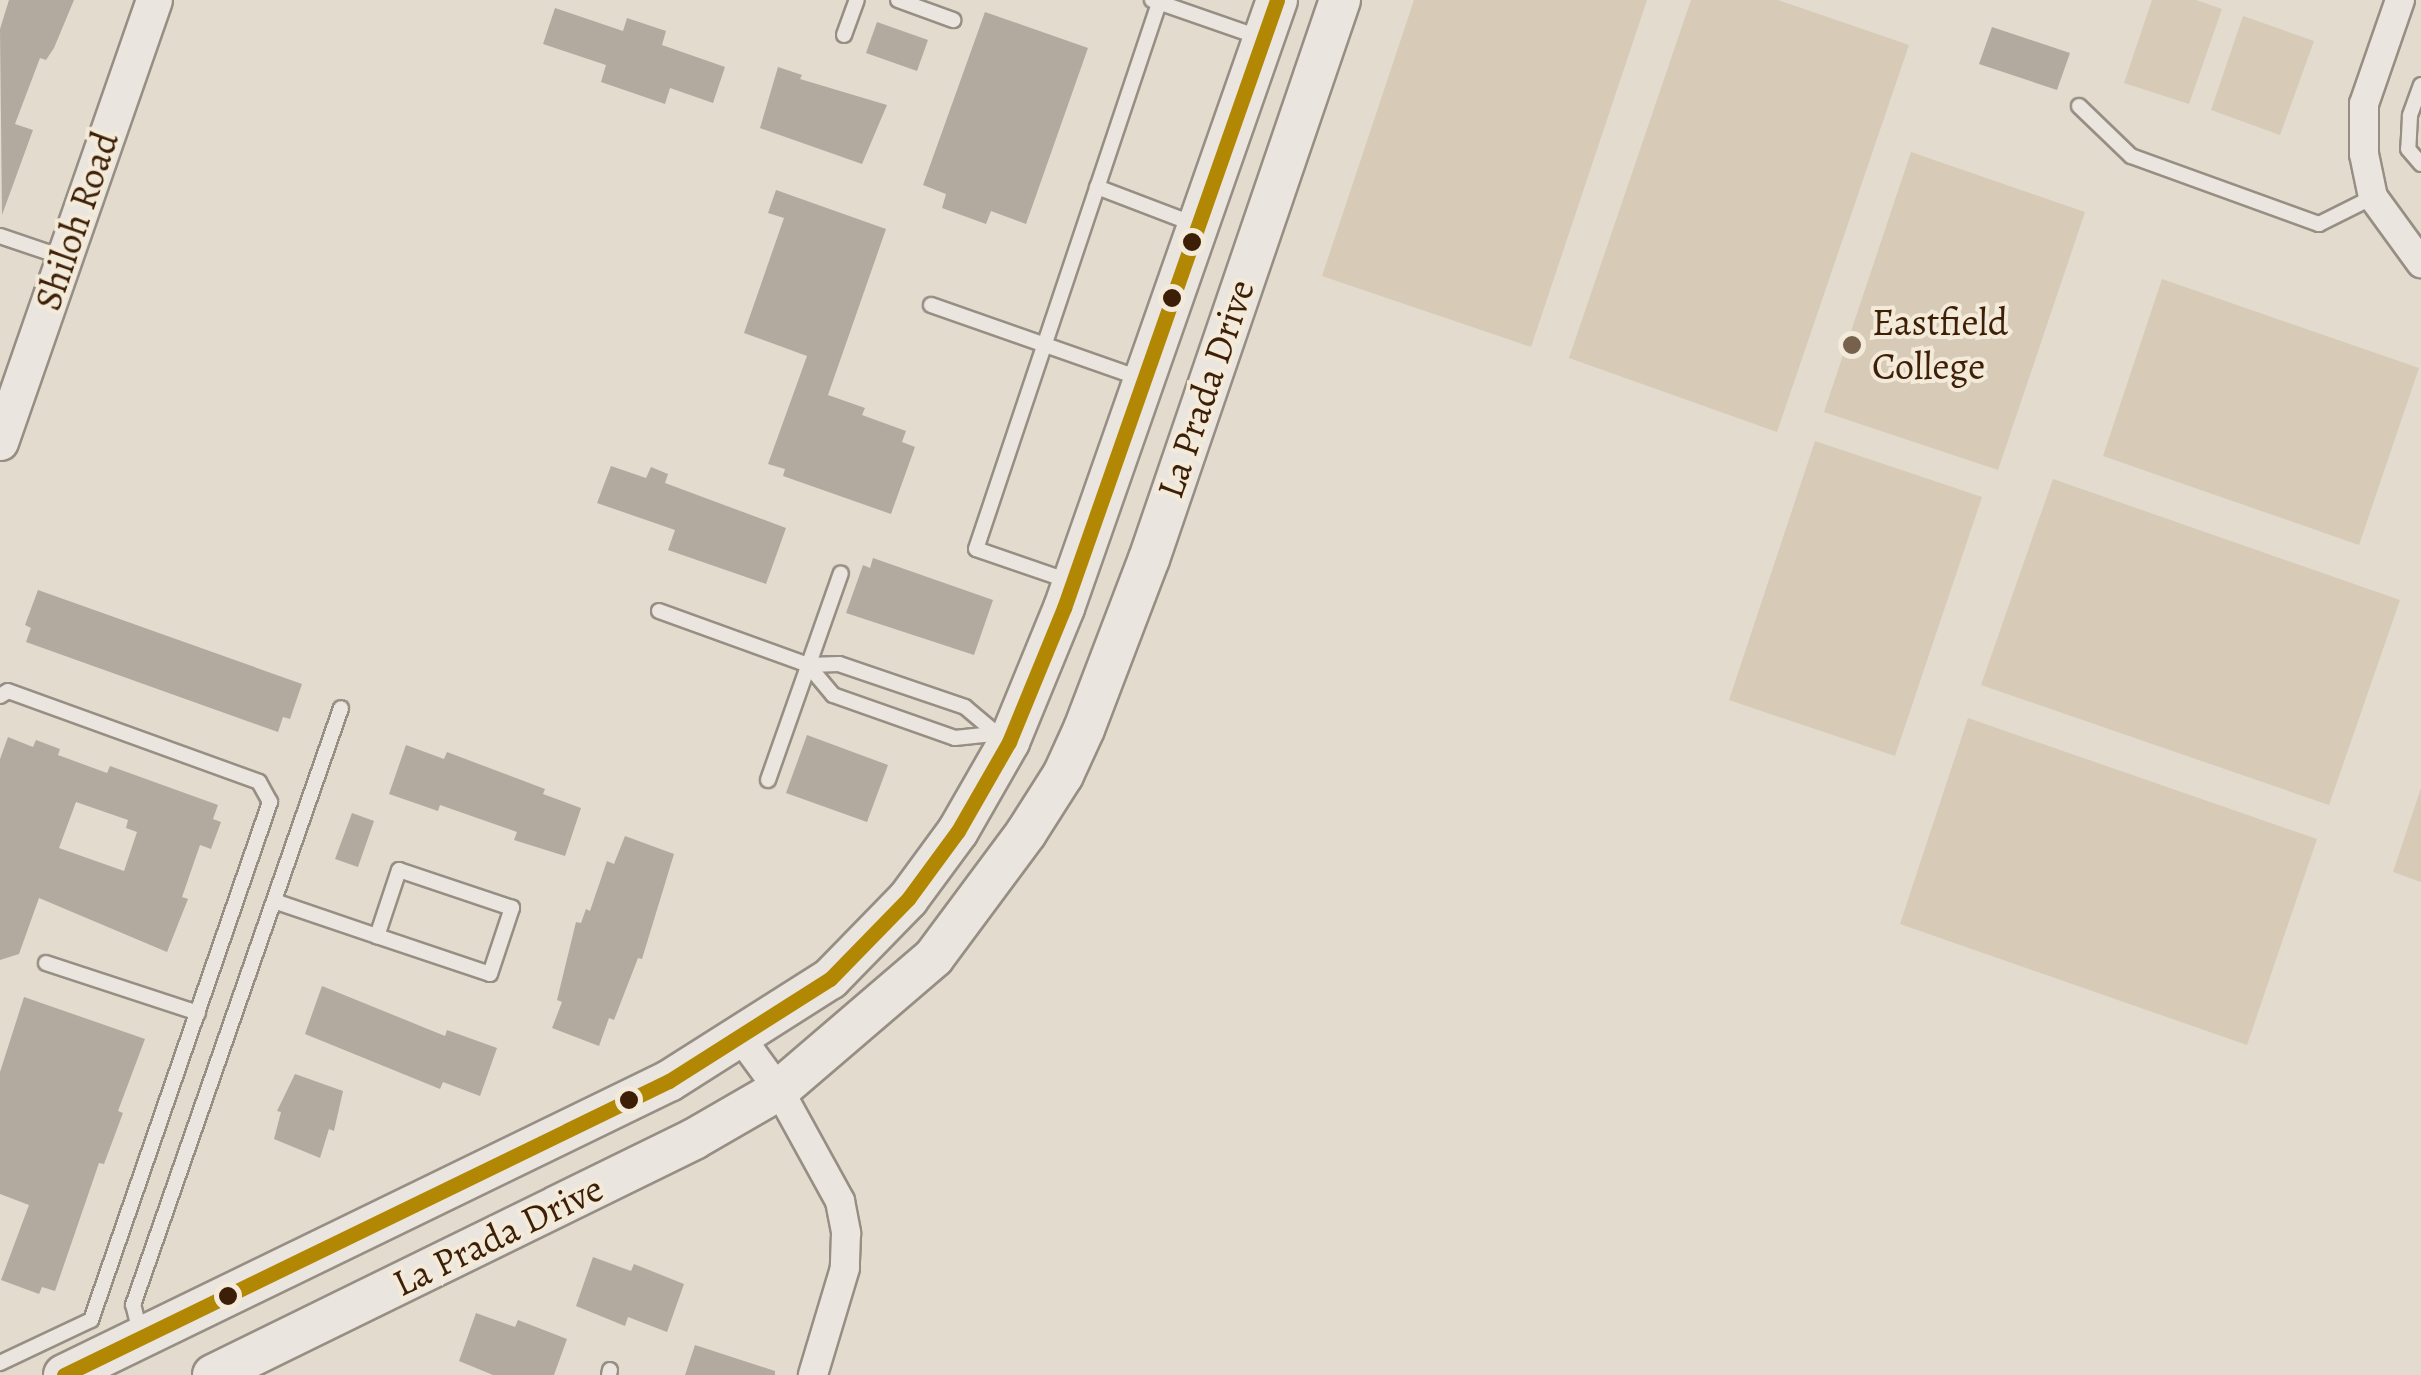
<!DOCTYPE html>
<style>
body{margin:0}
#map{position:relative;width:2421px;height:1375px;overflow:hidden;background:#e3dbce;font-family:Alegreya,serif}
div>[style]{position:absolute}
.green>*{inset:0;background:#d7cbb7}
.building>*{inset:0;background:#b2aa9f}
.roads{filter:drop-shadow(2px 0 #978e84) drop-shadow(-2px 0 #978e84) drop-shadow(0 2px #978e84) drop-shadow(0 -2px #978e84)}
.service>*{height:14px;margin:-7px;padding:0 7px;transform-origin:7px;border-radius:7px;background:#eae5de}
.minor>*{height:28px;margin:-14px;padding:0 14px;transform-origin:14px;border-radius:14px;background:#eae5de}
.tertiary>*{height:35px;margin:-17.5px;padding:0 17.5px;transform-origin:17.5px;border-radius:17.5px;background:#eae5de}
.secondary>*{height:40px;margin:-20px;padding:0 20px;transform-origin:20px;border-radius:20px;background:#eae5de}
.bus-1>*{height:15px;margin:-7.5px;padding:0 7.5px;transform-origin:7.5px;border-radius:7.5px;background:#b18703}
.dots>*{width:28px;height:28px;translate:-50% -50%;box-sizing:border-box;border:5px solid #f3ead9;border-radius:50%}
span{translate:-50% -50%;white-space:nowrap;text-align:center;line-height:1.15;-webkit-text-stroke:8px #f3ead9;paint-order:stroke}
.street-label{font-size:38px;color:#3d1f07}
.poi-label{font-size:38px;color:#3d1f07}
.left{translate:0 -50%;text-align:left}
</style>
<div id="map">
<div class="green">
<i style="clip-path:polygon(1414px 0,1647px 0,1531px 347px,1322px 276px)"></i>
<i style="clip-path:polygon(1691px 0,1778px 0,1909px 45px,1777px 432px,1569px 358px)"></i>
<i style="clip-path:polygon(2152px 0,2196px 0,2222px 9px,2189px 104px,2124px 83px)"></i>
<i style="clip-path:polygon(2243px 16px,2314px 41px,2280px 135px,2211px 110px)"></i>
<i style="clip-path:polygon(1911px 152px,2085px 212px,1998px 470px,1824px 412px)"></i>
<i style="clip-path:polygon(2162px 279px,2419px 368px,2359px 545px,2103px 456px)"></i>
<i style="clip-path:polygon(1815px 441px,1982px 497px,1895px 756px,1729px 700px)"></i>
<i style="clip-path:polygon(2053px 479px,2400px 600px,2329px 805px,1981px 685px)"></i>
<i style="clip-path:polygon(1968px 718px,2317px 839px,2247px 1045px,1900px 924px)"></i>
<i style="clip-path:polygon(2421px 788px,2421px 882px,2393px 872px)"></i>
</div>
<div class="building">
<i style="clip-path:polygon(9px 0,74px 0,54px 48px,46px 60px,40px 58px,15px 124px,33px 130px,2px 215px,0 29px)"></i>
<i style="clip-path:polygon(555px 8px,623px 31px,627px 18px,666px 31px,662px 45px,725px 67px,713px 103px,670px 88px,665px 104px,601px 82px,606px 65px,543px 44px)"></i>
<i style="clip-path:polygon(985px 12px,1088px 48px,1026px 224px,991px 211px,986px 224px,942px 208px,946px 194px,923px 185px)"></i>
<i style="clip-path:polygon(877px 22px,928px 40px,917px 71px,866px 53px)"></i>
<i style="clip-path:polygon(1992px 27px,2070px 53px,2057px 90px,1979px 64px)"></i>
<i style="clip-path:polygon(778px 67px,802px 75px,800px 79px,887px 105px,862px 164px,760px 128px)"></i>
<i style="clip-path:polygon(776px 190px,886px 229px,828px 395px,865px 408px,862px 415px,906px 431px,902px 442px,915px 447px,891px 514px,783px 476px,785px 469px,768px 464px,807px 356px,744px 333px,784px 218px,768px 213px)"></i>
<i style="clip-path:polygon(611px 466px,646px 478px,651px 467px,668px 474px,665px 483px,786px 528px,766px 584px,668px 550px,675px 530px,597px 503px)"></i>
<i style="clip-path:polygon(873px 558px,993px 600px,974px 655px,846px 613px,863px 565px,870px 568px)"></i>
<i style="clip-path:polygon(38px 590px,302px 684px,290px 719px,283px 717px,278px 732px,26px 642px,31px 628px,25px 625px)"></i>
<i style="clip-path:polygon(807px 735px,888px 765px,867px 822px,786px 793px)"></i>
<i style="clip-path:polygon(evenodd,8px 737px,33px 747px,36px 740px,60px 749px,58px 755px,107px 773px,110px 766px,218px 805px,213px 819px,221px 822px,211px 849px,200px 845px,182px 897px,188px 899px,167px 952px,39px 898px,19px 954px,0 960px,0 759px,8px 737px,76px 802px,128px 820px,126px 828px,137px 832px,124px 871px,59px 848px,76px 802px)"></i>
<i style="clip-path:polygon(406px 745px,444px 759px,447px 752px,545px 789px,543px 794px,581px 808px,565px 856px,514px 840px,517px 832px,440px 805px,438px 811px,389px 794px)"></i>
<i style="clip-path:polygon(352px 813px,374px 821px,358px 867px,335px 859px)"></i>
<i style="clip-path:polygon(625px 836px,674px 854px,642px 959px,638px 958px,614px 1020px,609px 1018px,599px 1046px,552px 1028px,562px 1002px,557px 1000px,576px 922px,581px 923px,586px 909px,590px 911px,607px 861px,614px 864px)"></i>
<i style="clip-path:polygon(322px 986px,445px 1036px,447px 1030px,497px 1048px,480px 1096px,443px 1082px,440px 1089px,305px 1034px)"></i>
<i style="clip-path:polygon(24px 997px,145px 1039px,118px 1111px,123px 1113px,104px 1164px,99px 1163px,55px 1291px,42px 1287px,39px 1294px,1px 1280px,29px 1205px,0 1194px,0 1072px)"></i>
<i style="clip-path:polygon(295px 1074px,343px 1091px,334px 1131px,329px 1129px,320px 1158px,274px 1139px,281px 1112px,277px 1111px)"></i>
<i style="clip-path:polygon(593px 1257px,631px 1271px,634px 1264px,684px 1284px,667px 1332px,628px 1317px,625px 1326px,576px 1306px)"></i>
<i style="clip-path:polygon(476px 1313px,515px 1327px,518px 1320px,567px 1339px,554px 1375px,493px 1375px,459px 1361px)"></i>
<i style="clip-path:polygon(695px 1345px,775px 1371px,775px 1375px,685px 1375px)"></i>
</div>
<div class="roads">
<div class="service">
<i style="left:898px;top:0;width:59px;rotate:20deg"></i>
<i style="left:1152px;top:0;width:113px;rotate:19.1deg"></i>
<i style="left:844px;top:35px;width:37px;rotate:-70deg"></i>
<i style="left:2421px;top:85px;width:33px;rotate:110deg"></i>
<i style="left:2410px;top:116px;width:33px;rotate:93deg"></i>
<i style="left:2408px;top:149px;width:20px;rotate:49deg"></i>
<i style="left:2079px;top:106px;width:72px;rotate:43.9deg"></i>
<i style="left:2131px;top:156px;width:200px;rotate:19.9deg"></i>
<i style="left:2319px;top:224px;width:60px;rotate:-26.6deg"></i>
<i style="left:1097px;top:187px;width:104px;rotate:20.9deg"></i>
<i style="left:0;top:236px;width:69px;rotate:18.7deg"></i>
<i style="left:931px;top:305px;width:224px;rotate:19.3deg"></i>
<i style="left:1069px;top:581px;width:98px;rotate:-161deg"></i>
<i style="left:976px;top:549px;width:576px;rotate:-71.47deg"></i>
<i style="left:659px;top:611px;width:158px;rotate:19.9deg"></i>
<i style="left:808px;top:665px;width:31px;rotate:-2deg"></i>
<i style="left:839px;top:664px;width:133px;rotate:18.8deg"></i>
<i style="left:965px;top:707px;width:51px;rotate:40.2deg"></i>
<i style="left:808px;top:665px;width:39px;rotate:50deg"></i>
<i style="left:833px;top:695px;width:129px;rotate:19.4deg"></i>
<i style="left:955px;top:738px;width:38px;rotate:-6deg"></i>
<i style="left:0;top:696px;width:9px;rotate:-32deg"></i>
<i style="left:8px;top:691px;width:267px;rotate:19.9deg"></i>
<i style="left:259px;top:782px;width:23px;rotate:61deg"></i>
<i style="left:270px;top:802px;width:548px;rotate:109.06deg"></i>
<i style="left:91px;top:1320px;width:101px;rotate:154.7deg"></i>
<i style="left:768px;top:780px;width:219px;rotate:-70.6deg"></i>
<i style="left:274px;top:901px;width:109px;rotate:18.8deg"></i>
<i style="left:377px;top:936px;width:119px;rotate:18.6deg"></i>
<i style="left:490px;top:974px;width:70px;rotate:-71.6deg"></i>
<i style="left:512px;top:908px;width:119px;rotate:-161.4deg"></i>
<i style="left:399px;top:870px;width:70px;rotate:108.4deg"></i>
<i style="left:46px;top:963px;width:160px;rotate:18.2deg"></i>
<i style="left:141px;top:1336px;width:32px;rotate:-104deg"></i>
<i style="left:133px;top:1305px;width:632px;rotate:-70.79deg"></i>
<i style="left:609px;top:1375px;width:5px;rotate:-79deg"></i>
</div>
<div class="minor">
<i style="left:2400px;top:0;width:110px;rotate:109.1deg"></i>
<i style="left:2364px;top:104px;width:50px;rotate:90deg"></i>
<i style="left:2364px;top:154px;width:44px;rotate:78.2deg"></i>
<i style="left:2373px;top:197px;width:82px;rotate:54deg"></i>
<i style="left:741px;top:1038px;width:64px;rotate:53.8deg"></i>
<i style="left:779px;top:1090px;width:127px;rotate:61.2deg"></i>
<i style="left:840px;top:1201px;width:33px;rotate:79deg"></i>
<i style="left:846px;top:1233px;width:35px;rotate:92deg"></i>
<i style="left:845px;top:1268px;width:112px;rotate:106.7deg"></i>
</div>
<div class="tertiary">
<i style="left:0;top:442px;width:468px;rotate:-70.8deg"></i>
</div>
<div class="secondary">
<i style="left:64px;top:1375px;width:673px;rotate:-25.92deg"></i>
<i style="left:669px;top:1081px;width:191px;rotate:-32.4deg"></i>
<i style="left:830px;top:979px;width:112px;rotate:-45.7deg"></i>
<i style="left:908px;top:899px;width:84px;rotate:-53.7deg"></i>
<i style="left:958px;top:831px;width:103px;rotate:-60.2deg"></i>
<i style="left:1009px;top:742px;width:145px;rotate:-67.7deg"></i>
<i style="left:1064px;top:608px;width:644px;rotate:-70.69deg"></i>
<i style="left:213px;top:1375px;width:536px;rotate:-26.13deg"></i>
<i style="left:694px;top:1139px;width:98px;rotate:-30deg"></i>
<i style="left:779px;top:1090px;width:204px;rotate:-40.6deg"></i>
<i style="left:934px;top:957px;width:154px;rotate:-53.4deg"></i>
<i style="left:1026px;top:833px;width:69px;rotate:-57.5deg"></i>
<i style="left:1063px;top:775px;width:51px;rotate:-65.5deg"></i>
<i style="left:1084px;top:729px;width:182px;rotate:-69.1deg"></i>
<i style="left:1149px;top:559px;width:591px;rotate:-71.14deg"></i>
</div>
</div>
<div class="bus-1">
<i style="left:64px;top:1375px;width:673px;rotate:-25.92deg"></i>
<i style="left:669px;top:1081px;width:191px;rotate:-32.4deg"></i>
<i style="left:830px;top:979px;width:112px;rotate:-45.7deg"></i>
<i style="left:908px;top:899px;width:84px;rotate:-53.7deg"></i>
<i style="left:958px;top:831px;width:103px;rotate:-60.2deg"></i>
<i style="left:1009px;top:742px;width:145px;rotate:-67.7deg"></i>
<i style="left:1064px;top:608px;width:644px;rotate:-70.69deg"></i>
</div>
<div class="dots">
<i style="left:1192px;top:242px;background:#3d1f07"></i>
<i style="left:1172px;top:298px;background:#3d1f07"></i>
<i style="left:1852px;top:345px;background:#77614d"></i>
<i style="left:629px;top:1100px;background:#3d1f07"></i>
<i style="left:228px;top:1296px;background:#3d1f07"></i>
</div>
<div class="street-label">
<span style="left:77px;top:221px;rotate:-71deg">Shiloh Road</span>
<span style="left:1206px;top:389px;rotate:-71deg">La Prada Drive</span>
<span style="left:498px;top:1236px;rotate:-26deg">La Prada Drive</span>
</div>
<div class="poi-label">
<span class="left" style="left:1872px;top:345px">Eastfield<br>College</span>
</div>
</div>
